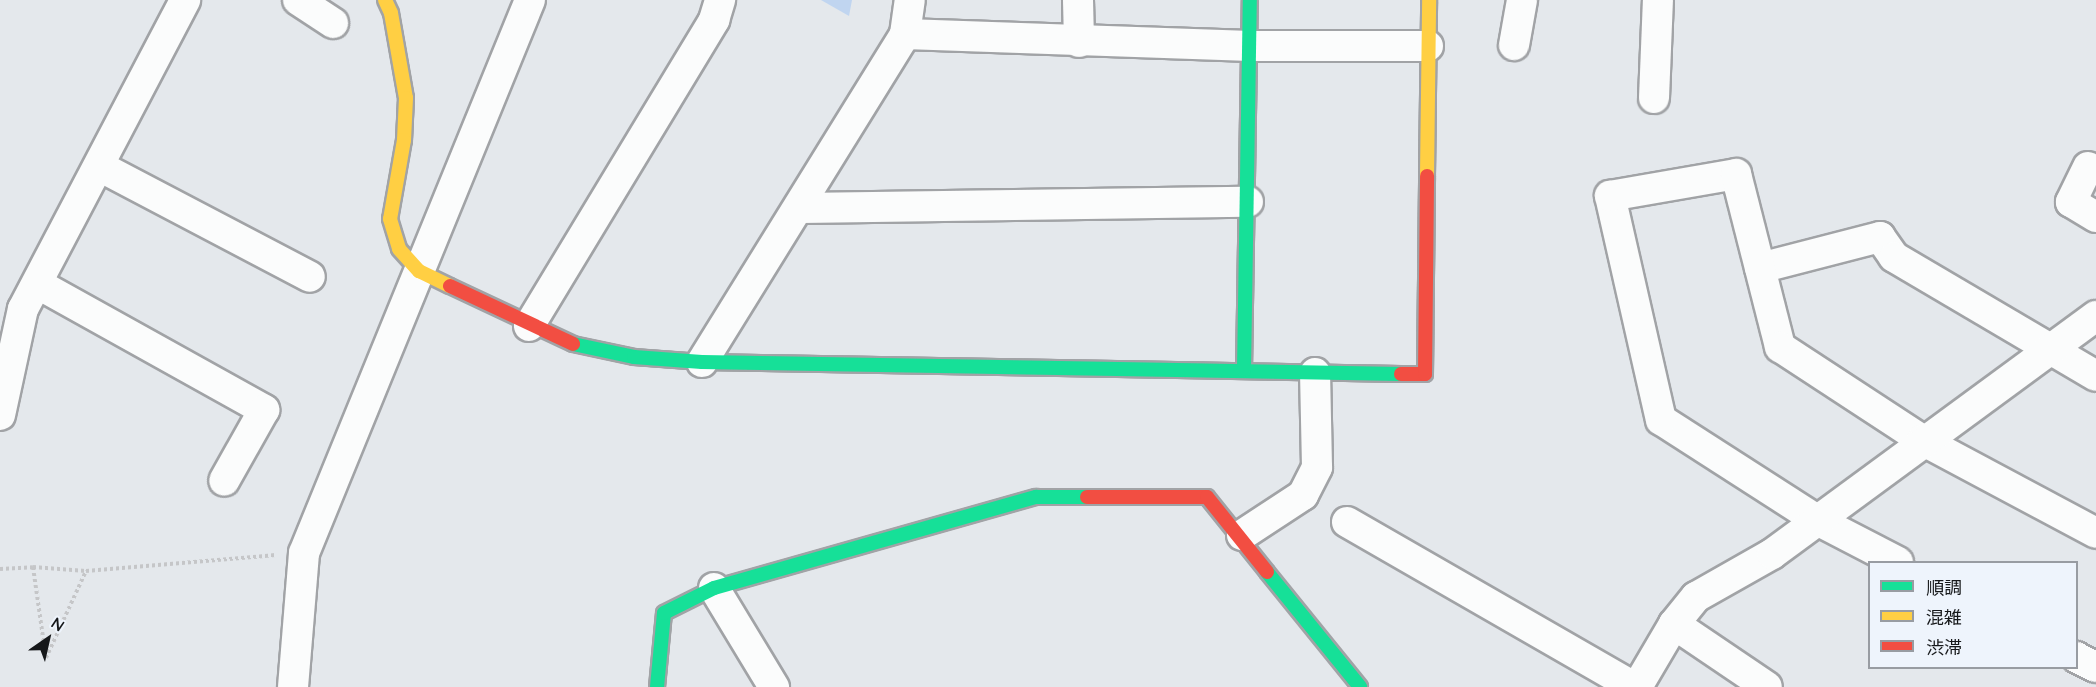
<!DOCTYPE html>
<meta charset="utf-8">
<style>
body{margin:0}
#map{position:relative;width:2096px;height:687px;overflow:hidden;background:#e4e8ec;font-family:Quicksand,"Noto Sans JP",sans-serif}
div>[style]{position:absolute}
.green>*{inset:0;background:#c0d5f0}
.path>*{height:4px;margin-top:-2px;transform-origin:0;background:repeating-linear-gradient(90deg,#c5c6c8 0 3px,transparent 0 6px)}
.roads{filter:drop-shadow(2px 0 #a1a3a6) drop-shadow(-2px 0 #a1a3a6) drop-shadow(0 2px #a1a3a6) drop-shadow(0 -2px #a1a3a6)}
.street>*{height:30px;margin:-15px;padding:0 15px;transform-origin:15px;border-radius:15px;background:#fbfcfc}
.fast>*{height:14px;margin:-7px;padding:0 7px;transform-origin:7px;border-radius:7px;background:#16e098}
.slow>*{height:14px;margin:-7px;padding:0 7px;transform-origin:7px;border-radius:7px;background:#ffcf43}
.jam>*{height:14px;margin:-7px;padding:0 7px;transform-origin:7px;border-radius:7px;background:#f24e42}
span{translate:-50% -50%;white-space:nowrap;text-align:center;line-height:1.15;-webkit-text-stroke:4.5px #eef4fc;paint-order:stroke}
.legend{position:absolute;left:1868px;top:561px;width:210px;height:108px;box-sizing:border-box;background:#eef4fc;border:2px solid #989ca2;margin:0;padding:8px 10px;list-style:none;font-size:18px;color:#16181a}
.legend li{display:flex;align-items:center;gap:12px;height:30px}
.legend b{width:30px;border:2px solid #989ca2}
.north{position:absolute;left:18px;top:609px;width:60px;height:60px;-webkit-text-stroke:4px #eef4fc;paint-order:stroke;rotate:34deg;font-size:16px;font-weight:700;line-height:24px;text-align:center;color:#16181a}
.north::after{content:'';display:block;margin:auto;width:21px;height:27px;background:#16181a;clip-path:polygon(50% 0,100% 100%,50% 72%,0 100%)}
</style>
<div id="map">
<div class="green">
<i style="clip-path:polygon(821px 0,852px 0,849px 16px)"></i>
</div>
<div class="path">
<i style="left:33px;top:567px;width:53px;rotate:4.3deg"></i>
<i style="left:0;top:569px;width:33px;rotate:-3deg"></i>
<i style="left:33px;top:567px;width:92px;rotate:81.9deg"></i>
<i style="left:46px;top:658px;width:96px;rotate:-65.3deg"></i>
<i style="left:86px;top:571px;width:190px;rotate:-4.8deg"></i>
</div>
<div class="roads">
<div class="street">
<i style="left:298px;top:0;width:42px;rotate:33.3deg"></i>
<i style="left:1078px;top:0;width:42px;rotate:88.6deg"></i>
<i style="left:905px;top:34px;width:346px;rotate:2deg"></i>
<i style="left:1251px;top:46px;width:177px"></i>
<i style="left:1514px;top:45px;width:46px;rotate:-79.9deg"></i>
<i style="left:1654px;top:98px;width:98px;rotate:-87.7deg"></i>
<i style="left:99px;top:166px;width:238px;rotate:27.7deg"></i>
<i style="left:2088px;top:167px;width:39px;rotate:116deg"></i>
<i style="left:2071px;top:202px;width:29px;rotate:31deg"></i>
<i style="left:799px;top:208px;width:449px;rotate:-0.8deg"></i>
<i style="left:1760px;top:268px;width:124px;rotate:-14.5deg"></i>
<i style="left:1880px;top:237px;width:24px;rotate:55deg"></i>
<i style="left:1894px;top:257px;width:234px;rotate:30.5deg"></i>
<i style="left:38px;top:284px;width:259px;rotate:29.1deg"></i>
<i style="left:264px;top:410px;width:81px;rotate:119.4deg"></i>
<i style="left:529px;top:326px;width:358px;rotate:-58.8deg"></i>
<i style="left:714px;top:20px;width:21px;rotate:-73deg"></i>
<i style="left:702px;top:362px;width:386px;rotate:-58.2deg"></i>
<i style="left:905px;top:34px;width:34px;rotate:-82deg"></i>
<i style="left:0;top:415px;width:108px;rotate:-77.8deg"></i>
<i style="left:23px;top:309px;width:349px;rotate:-62.3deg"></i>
<i style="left:1347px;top:522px;width:331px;rotate:29.9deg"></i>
<i style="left:1242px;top:535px;width:73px;rotate:-33.3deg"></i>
<i style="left:1303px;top:495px;width:31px;rotate:-63deg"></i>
<i style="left:1317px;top:467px;width:94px;rotate:-91.2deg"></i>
<i style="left:1898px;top:562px;width:91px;rotate:-152.6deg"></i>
<i style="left:1817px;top:520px;width:185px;rotate:-147.3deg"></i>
<i style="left:1661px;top:420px;width:230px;rotate:-102.8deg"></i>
<i style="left:1610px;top:196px;width:128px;rotate:-9.9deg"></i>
<i style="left:1736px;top:174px;width:179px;rotate:75.7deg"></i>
<i style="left:1780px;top:347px;width:170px;rotate:33.2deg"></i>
<i style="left:1922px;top:440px;width:197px;rotate:28.1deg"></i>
<i style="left:714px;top:588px;width:116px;rotate:58.8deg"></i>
<i style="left:1674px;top:624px;width:112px;rotate:34.1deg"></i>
<i style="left:2076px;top:657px;width:22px;rotate:27deg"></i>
<i style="left:293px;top:687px;width:134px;rotate:-85.3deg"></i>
<i style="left:304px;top:553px;width:597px;rotate:-67.77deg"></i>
<i style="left:1637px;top:687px;width:73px;rotate:-59.6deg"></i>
<i style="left:1674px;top:624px;width:35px;rotate:-51deg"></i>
<i style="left:1696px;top:597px;width:87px;rotate:-29.5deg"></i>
<i style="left:1772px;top:554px;width:402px;rotate:-36.3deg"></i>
</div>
<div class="fast">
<i style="left:573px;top:344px;width:62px;rotate:12deg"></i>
<i style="left:634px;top:357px;width:68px;rotate:4.2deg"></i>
<i style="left:702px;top:362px;width:699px;rotate:0.98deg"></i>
<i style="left:1244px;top:370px;width:370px;rotate:-89.1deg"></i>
<i style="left:1267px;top:572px;width:148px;rotate:51deg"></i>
<i style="left:657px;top:687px;width:74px;rotate:-84.6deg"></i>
<i style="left:664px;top:613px;width:56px;rotate:-26.6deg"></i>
<i style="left:714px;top:588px;width:335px;rotate:-15.8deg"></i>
<i style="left:1036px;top:497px;width:51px"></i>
</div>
<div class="slow">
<i style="left:385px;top:0;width:14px;rotate:65deg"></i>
<i style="left:391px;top:13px;width:86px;rotate:80deg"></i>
<i style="left:406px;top:98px;width:42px;rotate:92.7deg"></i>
<i style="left:404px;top:140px;width:80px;rotate:100deg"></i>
<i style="left:390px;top:219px;width:31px;rotate:73deg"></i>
<i style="left:399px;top:249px;width:30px;rotate:48deg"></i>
<i style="left:419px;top:271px;width:34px;rotate:26deg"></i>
<i style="left:1427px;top:176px;width:176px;rotate:-89.3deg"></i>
</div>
<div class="jam">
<i style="left:450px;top:286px;width:136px;rotate:25.2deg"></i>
<i style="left:1401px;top:374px;width:24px"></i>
<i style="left:1425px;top:374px;width:198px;rotate:-89.4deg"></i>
<i style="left:1087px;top:497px;width:120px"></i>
<i style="left:1207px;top:497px;width:96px;rotate:51.3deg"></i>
</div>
</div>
<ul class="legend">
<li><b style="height:8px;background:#16e098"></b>順調</li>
<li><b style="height:8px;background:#ffcf43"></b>混雑</li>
<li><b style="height:8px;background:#f24e42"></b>渋滞</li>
</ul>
<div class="north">N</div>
</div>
